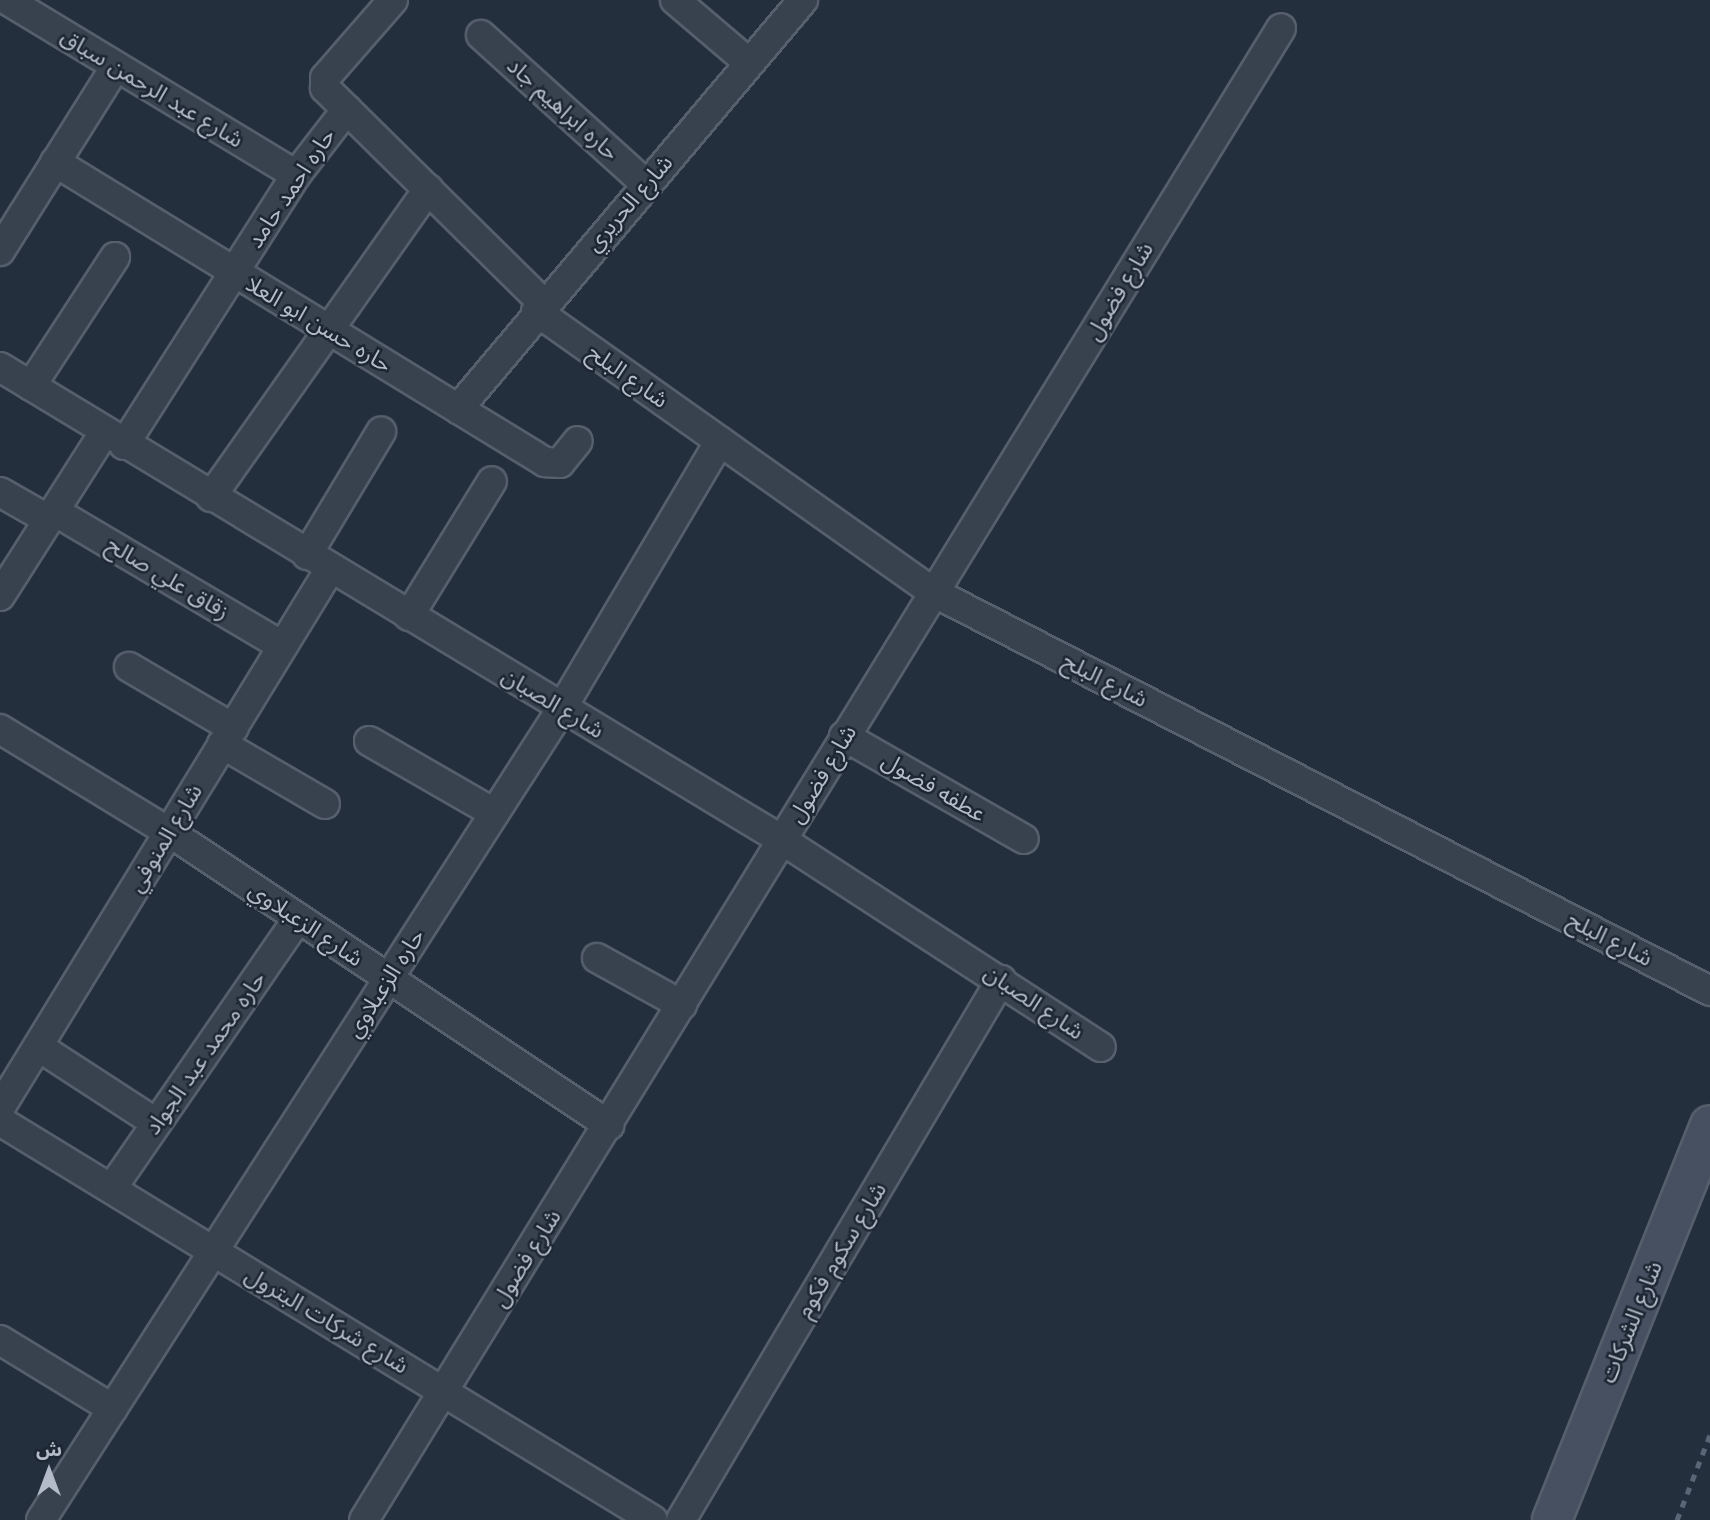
<!DOCTYPE html>
<meta charset="utf-8">
<style>
body{margin:0}
#map{position:relative;width:1710px;height:1520px;overflow:hidden;background:#242f3e;font-family:"Fira Sans","Noto Sans Arabic",sans-serif}
div>[style]{position:absolute}
.roads{filter:drop-shadow(2px 0 #565f6c) drop-shadow(-2px 0 #565f6c) drop-shadow(0 2px #565f6c) drop-shadow(0 -2px #565f6c)}
.minor>*{height:28px;margin:-14px;padding:0 14px;transform-origin:14px;border-radius:14px;background:#38414e}
.secondary>*{height:38px;margin:-19px;padding:0 19px;transform-origin:19px;border-radius:19px;background:#465061}
.rail>*{height:5px;margin-top:-2.5px;transform-origin:0;background:repeating-linear-gradient(90deg,#5a6575 0 7px,transparent 0 14px)}
span{translate:-50% -50%;white-space:nowrap;text-align:center;line-height:1.15;-webkit-text-stroke:5px #1d2633;paint-order:stroke}
.street-label{font-size:23px;color:#b4bcc9}
.north{position:absolute;left:14px;top:1436px;width:70px;height:70px;-webkit-text-stroke:5px #1d2633;paint-order:stroke;rotate:0deg;font-size:19px;font-weight:700;line-height:28px;text-align:center;color:#b4bcc9}
.north::after{content:'';display:block;margin:auto;width:24px;height:32px;background:#b4bcc9;clip-path:polygon(50% 0,100% 100%,50% 72%,0 100%)}
</style>
<div id="map">
<div class="roads">
<div class="minor">
<i style="left:7px;top:0;width:338px;rotate:31.2deg"></i>
<i style="left:393px;top:0;width:103px;rotate:131.1deg"></i>
<i style="left:325px;top:78px;width:10px;rotate:90deg"></i>
<i style="left:325px;top:88px;width:306px;rotate:44.6deg"></i>
<i style="left:675px;top:0;width:97px;rotate:40.4deg"></i>
<i style="left:481px;top:35px;width:221px;rotate:42.1deg"></i>
<i style="left:55px;top:162px;width:575px;rotate:31.48deg"></i>
<i style="left:545px;top:462px;width:15px;rotate:4deg"></i>
<i style="left:560px;top:463px;width:28px;rotate:-51deg"></i>
<i style="left:0;top:251px;width:218px;rotate:-57.9deg"></i>
<i style="left:536px;top:311px;width:489px;rotate:35.3deg"></i>
<i style="left:935px;top:593px;width:871px;rotate:27.18deg"></i>
<i style="left:0;top:367px;width:914px;rotate:31.17deg"></i>
<i style="left:782px;top:840px;width:380px;rotate:33deg"></i>
<i style="left:31px;top:386px;width:154px;rotate:-56.9deg"></i>
<i style="left:458px;top:409px;width:535px;rotate:-49.85deg"></i>
<i style="left:124px;top:445px;width:320px;rotate:-57.5deg"></i>
<i style="left:296px;top:175px;width:83px;rotate:-52.3deg"></i>
<i style="left:0;top:492px;width:56px;rotate:29.7deg"></i>
<i style="left:211px;top:497px;width:377px;rotate:-54.8deg"></i>
<i style="left:54px;top:511px;width:265px;rotate:30.6deg"></i>
<i style="left:307px;top:555px;width:144px;rotate:-59deg"></i>
<i style="left:0;top:596px;width:193px;rotate:-57.5deg"></i>
<i style="left:409px;top:616px;width:158px;rotate:-58.4deg"></i>
<i style="left:129px;top:667px;width:121px;rotate:30.4deg"></i>
<i style="left:0;top:729px;width:198px;rotate:31.4deg"></i>
<i style="left:169px;top:832px;width:529px;rotate:33.66deg"></i>
<i style="left:844px;top:736px;width:207px;rotate:29.8deg"></i>
<i style="left:369px;top:741px;width:144px;rotate:29.9deg"></i>
<i style="left:222px;top:744px;width:119px;rotate:30.2deg"></i>
<i style="left:597px;top:958px;width:97px;rotate:28.9deg"></i>
<i style="left:39px;top:1047px;width:140px;rotate:33deg"></i>
<i style="left:0;top:1108px;width:632px;rotate:-58.52deg"></i>
<i style="left:0;top:1121px;width:765px;rotate:31.43deg"></i>
<i style="left:112px;top:1188px;width:328px;rotate:-55.4deg"></i>
<i style="left:0;top:1340px;width:132px;rotate:31.4deg"></i>
<i style="left:41px;top:1520px;width:965px;rotate:-57.31deg"></i>
<i style="left:562px;top:708px;width:310px;rotate:-59.4deg"></i>
<i style="left:364px;top:1520px;width:1751px;rotate:-58.42deg"></i>
<i style="left:681px;top:1520px;width:628px;rotate:-59.35deg"></i>
</div>
<div class="secondary">
<i style="left:1552px;top:1520px;width:425px;rotate:-68.2deg"></i>
</div>
</div>
<div class="rail">
<i style="left:1677px;top:1520px;width:91px;rotate:-68.8deg"></i>
</div>
<div class="street-label">
<span style="left:152px;top:88px;rotate:31deg">شارع عبد الرحمن سباق</span>
<span style="left:563px;top:109px;rotate:42deg">حاره ابراهيم جاد</span>
<span style="left:291px;top:188px;rotate:-56deg">حاره احمد حامد</span>
<span style="left:629px;top:203px;rotate:-49deg">شارع الحريري</span>
<span style="left:1119px;top:291px;rotate:-59deg">شارع فضول</span>
<span style="left:319px;top:324px;rotate:31deg">حاره حسن ابو العلا</span>
<span style="left:628px;top:376px;rotate:35deg">شارع البلح</span>
<span style="left:168px;top:578px;rotate:31deg">زقاق علي صالح</span>
<span style="left:1105px;top:680px;rotate:27deg">شارع البلح</span>
<span style="left:553px;top:703px;rotate:31deg">شارع الصبان</span>
<span style="left:822px;top:774px;rotate:-59deg">شارع فضول</span>
<span style="left:934px;top:787px;rotate:30deg">عطفه فضول</span>
<span style="left:165px;top:838px;rotate:-59deg">شارع المنوفي</span>
<span style="left:306px;top:924px;rotate:34deg">شارع الزعبلاوي</span>
<span style="left:1610px;top:939px;rotate:27deg">شارع البلح</span>
<span style="left:385px;top:983px;rotate:-57deg">حاره الزعبلاوي</span>
<span style="left:1034px;top:1002px;rotate:34deg">شارع الصبان</span>
<span style="left:205px;top:1053px;rotate:-55deg">حاره محمد عبد الجواد</span>
<span style="left:841px;top:1250px;rotate:-59deg">شارع سكوم فكوم</span>
<span style="left:526px;top:1258px;rotate:-58deg">شارع فضول</span>
<span style="left:327px;top:1320px;rotate:31deg">شارع شركات البترول</span>
<span style="left:1631px;top:1322px;rotate:-68deg">شارع الشركات</span>
</div>
<div class="north">ش</div>
</div>
